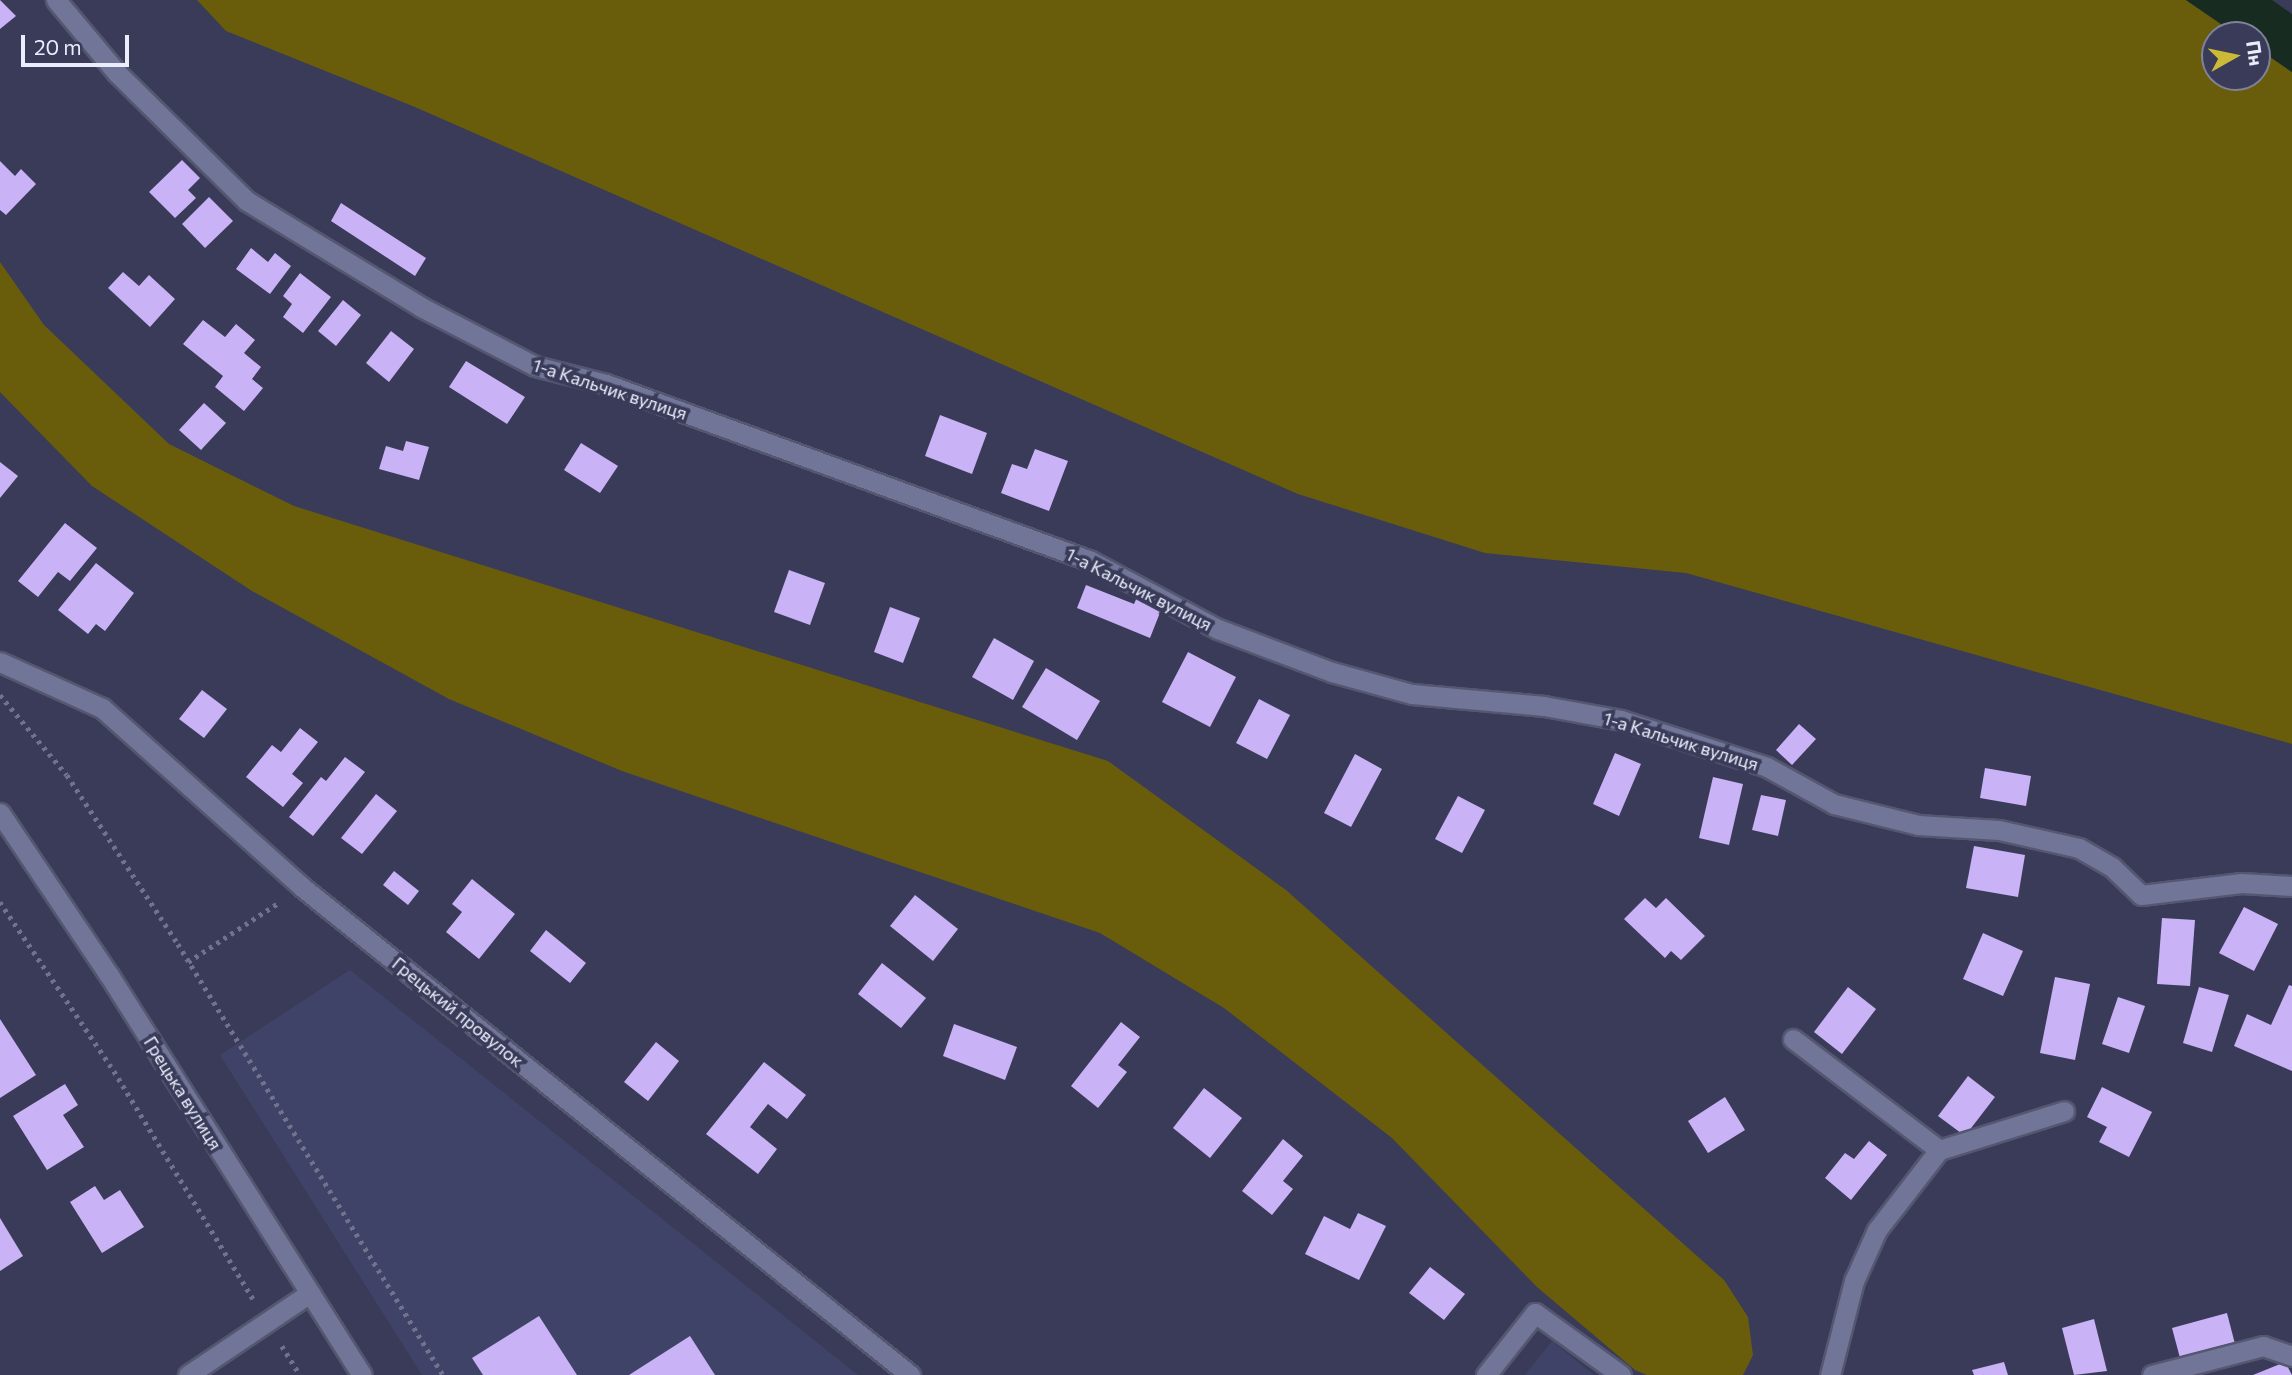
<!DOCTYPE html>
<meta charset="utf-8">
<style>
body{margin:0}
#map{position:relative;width:2292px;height:1375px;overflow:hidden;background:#393b59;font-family:Commissioner,sans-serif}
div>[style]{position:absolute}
.built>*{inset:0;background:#404368}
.green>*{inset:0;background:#695d0b}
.water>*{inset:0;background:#172b21}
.building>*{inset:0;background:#c9b2f5}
.path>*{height:4.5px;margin-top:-2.25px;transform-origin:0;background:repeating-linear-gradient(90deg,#71738c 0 3.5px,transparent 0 8.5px)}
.roads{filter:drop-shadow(2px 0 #555770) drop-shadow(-2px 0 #555770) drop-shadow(0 2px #555770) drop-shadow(0 -2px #555770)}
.service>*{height:19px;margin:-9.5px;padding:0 9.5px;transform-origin:9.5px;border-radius:9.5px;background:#717597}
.minor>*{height:19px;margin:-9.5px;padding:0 9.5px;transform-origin:9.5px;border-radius:9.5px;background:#717597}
.tertiary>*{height:19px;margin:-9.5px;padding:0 9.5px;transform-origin:9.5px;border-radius:9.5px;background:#717597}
span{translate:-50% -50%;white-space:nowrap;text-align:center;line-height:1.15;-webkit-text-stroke:7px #393b59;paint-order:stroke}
.street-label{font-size:18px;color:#ebedfd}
.north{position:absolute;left:2201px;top:21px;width:70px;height:70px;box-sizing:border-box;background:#393b59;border:2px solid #80829b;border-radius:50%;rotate:81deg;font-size:19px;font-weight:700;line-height:28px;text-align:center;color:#ebedfd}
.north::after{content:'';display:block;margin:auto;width:24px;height:32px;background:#cdb938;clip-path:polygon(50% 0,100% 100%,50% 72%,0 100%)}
.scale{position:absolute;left:21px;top:35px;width:108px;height:32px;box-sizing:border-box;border:4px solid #ebedfd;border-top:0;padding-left:9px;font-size:21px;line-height:24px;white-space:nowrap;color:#ebedfd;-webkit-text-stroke:5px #393b59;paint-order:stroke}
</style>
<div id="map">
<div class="built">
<i style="clip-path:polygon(350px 970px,858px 1375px,422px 1375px,220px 1055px)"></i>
<i style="clip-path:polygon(1552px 1341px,1594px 1375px,1525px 1375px)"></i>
</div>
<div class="green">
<i style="clip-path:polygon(197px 0,2186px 0,2237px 35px,2215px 35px,2215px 77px,2257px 77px,2257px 48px,2292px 72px,2292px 744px,1686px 573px,1485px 553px,1298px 494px,415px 107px,226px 31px)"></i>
<i style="clip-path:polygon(0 262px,44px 325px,169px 444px,294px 506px,1108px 761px,1286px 890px,1724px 1280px,1748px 1317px,1753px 1355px,1743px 1375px,1647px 1375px,1635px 1370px,1537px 1287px,1392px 1138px,1224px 1008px,1100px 933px,622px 771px,449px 699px,252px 591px,92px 486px,0 392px)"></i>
</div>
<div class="water">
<i style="clip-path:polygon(2186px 0,2272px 0,2292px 14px,2292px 72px,2257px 48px,2257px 35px,2237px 35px)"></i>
</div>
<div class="building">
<i style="clip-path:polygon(0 0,16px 16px,0 29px)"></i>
<i style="clip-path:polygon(182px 160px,200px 178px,188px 190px,196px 198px,175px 218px,149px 192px)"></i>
<i style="clip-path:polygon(0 161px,15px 176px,21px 169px,36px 184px,6px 215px,0 210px)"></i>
<i style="clip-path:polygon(209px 197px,233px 221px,205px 248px,182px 224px)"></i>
<i style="clip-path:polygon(341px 203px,426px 258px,415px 276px,331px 221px)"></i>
<i style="clip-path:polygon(251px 248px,268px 262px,275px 253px,291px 266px,270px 294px,236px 269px)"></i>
<i style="clip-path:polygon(123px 272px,139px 286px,149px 275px,175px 299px,150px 327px,108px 288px)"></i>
<i style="clip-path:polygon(300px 273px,331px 297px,303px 333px,283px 317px,292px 304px,283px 296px)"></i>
<i style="clip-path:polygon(343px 300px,361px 315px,336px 346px,318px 331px)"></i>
<i style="clip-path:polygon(203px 320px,225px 337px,236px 324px,255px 340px,244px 353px,261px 367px,252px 379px,263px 388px,244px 411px,215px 387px,223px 376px,183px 344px)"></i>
<i style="clip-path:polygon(391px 331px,414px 349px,389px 382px,366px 363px)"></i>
<i style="clip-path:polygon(466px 361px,525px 397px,507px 424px,449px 387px)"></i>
<i style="clip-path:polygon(204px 403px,226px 423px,201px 450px,179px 430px)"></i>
<i style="clip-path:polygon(940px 415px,987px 433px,972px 474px,925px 456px)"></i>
<i style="clip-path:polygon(406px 441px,429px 447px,419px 480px,379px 469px,386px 446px,403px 451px)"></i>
<i style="clip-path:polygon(581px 443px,618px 466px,600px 493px,564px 470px)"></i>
<i style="clip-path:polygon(1035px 449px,1068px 461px,1049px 511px,1001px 493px,1012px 464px,1027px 469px)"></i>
<i style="clip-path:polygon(0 462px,18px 476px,0 498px)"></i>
<i style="clip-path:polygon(65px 523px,97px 548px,70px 581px,58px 572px,38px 597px,18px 581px)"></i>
<i style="clip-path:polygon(96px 563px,134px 593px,105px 631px,96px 624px,88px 634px,58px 610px)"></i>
<i style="clip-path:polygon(789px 570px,825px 583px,810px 625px,774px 612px)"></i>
<i style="clip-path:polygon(1086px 585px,1134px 604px,1138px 595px,1163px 605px,1150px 638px,1077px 608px)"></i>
<i style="clip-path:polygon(890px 607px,920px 618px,903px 663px,874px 652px)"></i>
<i style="clip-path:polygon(994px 638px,1034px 661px,1013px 700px,972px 677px)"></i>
<i style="clip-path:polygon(1188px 652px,1236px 677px,1210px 727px,1162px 702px)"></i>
<i style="clip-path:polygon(1046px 668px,1100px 701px,1077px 740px,1022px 707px)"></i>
<i style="clip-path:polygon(202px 690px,227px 709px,204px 738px,179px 719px)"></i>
<i style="clip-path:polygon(1259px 699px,1290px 715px,1267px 759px,1236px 743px)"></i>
<i style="clip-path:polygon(1799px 724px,1816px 739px,1792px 765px,1776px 750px)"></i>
<i style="clip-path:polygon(300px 728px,318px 742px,292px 774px,303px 783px,283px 807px,246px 777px,272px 745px,281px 752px)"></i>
<i style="clip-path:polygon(1615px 753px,1641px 764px,1619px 816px,1593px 804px)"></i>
<i style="clip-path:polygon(1355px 754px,1382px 769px,1351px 827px,1324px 813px)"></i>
<i style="clip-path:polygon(345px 757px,365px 772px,313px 836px,289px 817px,321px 777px,326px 781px)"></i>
<i style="clip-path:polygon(1985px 768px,2031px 776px,2026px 806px,1980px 798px)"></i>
<i style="clip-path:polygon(1713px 777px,1743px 784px,1729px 845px,1699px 838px)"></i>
<i style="clip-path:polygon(376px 794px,397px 811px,362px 854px,341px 838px)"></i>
<i style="clip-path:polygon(1761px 795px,1786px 800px,1778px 836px,1752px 830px)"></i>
<i style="clip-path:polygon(1458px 796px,1485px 810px,1462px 853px,1435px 839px)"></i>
<i style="clip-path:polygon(1974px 846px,2025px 855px,2018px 897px,1966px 888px)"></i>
<i style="clip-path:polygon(394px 871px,419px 891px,408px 905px,383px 885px)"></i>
<i style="clip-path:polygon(472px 879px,515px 914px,479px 959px,446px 932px,462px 912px,452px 904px)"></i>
<i style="clip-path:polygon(915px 895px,958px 929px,933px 961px,890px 926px)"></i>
<i style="clip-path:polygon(1645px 898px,1656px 908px,1666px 898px,1705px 936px,1681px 960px,1671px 951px,1665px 958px,1624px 919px)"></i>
<i style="clip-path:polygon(2244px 907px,2278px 924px,2254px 971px,2219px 953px)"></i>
<i style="clip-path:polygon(2162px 918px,2195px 920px,2190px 986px,2157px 984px)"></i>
<i style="clip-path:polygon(546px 930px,586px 963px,570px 983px,530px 951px)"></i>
<i style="clip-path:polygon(1983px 933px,2023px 951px,2003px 996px,1963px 979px)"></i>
<i style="clip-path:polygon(882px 963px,926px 998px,901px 1028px,858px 994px)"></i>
<i style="clip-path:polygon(2055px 977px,2090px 984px,2075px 1060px,2040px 1053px)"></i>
<i style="clip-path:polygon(2289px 985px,2292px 986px,2292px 1071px,2234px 1046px,2247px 1014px,2271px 1025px)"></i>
<i style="clip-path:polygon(1848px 987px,1876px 1009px,1842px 1054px,1814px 1032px)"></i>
<i style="clip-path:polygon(2199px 987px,2229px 995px,2212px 1052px,2183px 1043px)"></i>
<i style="clip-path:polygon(2118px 997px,2145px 1006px,2129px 1053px,2102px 1044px)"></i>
<i style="clip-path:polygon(0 1019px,36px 1075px,0 1098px)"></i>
<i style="clip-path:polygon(1121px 1022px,1140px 1037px,1118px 1065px,1127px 1072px,1098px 1108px,1071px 1086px)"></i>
<i style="clip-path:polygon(954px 1024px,1017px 1047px,1005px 1080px,943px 1056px)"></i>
<i style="clip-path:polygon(656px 1042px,679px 1061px,648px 1101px,624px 1082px)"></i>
<i style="clip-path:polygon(764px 1062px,806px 1095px,787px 1119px,768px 1104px,750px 1127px,777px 1149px,758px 1174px,706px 1134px)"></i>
<i style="clip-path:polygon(1968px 1076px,1995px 1097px,1965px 1136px,1938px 1116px)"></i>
<i style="clip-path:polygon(65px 1084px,78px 1105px,63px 1115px,84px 1147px,47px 1170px,13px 1116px)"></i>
<i style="clip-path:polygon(2102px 1087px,2152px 1112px,2129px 1157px,2099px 1142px,2107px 1127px,2087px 1117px)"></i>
<i style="clip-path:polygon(1204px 1088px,1242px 1118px,1210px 1158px,1173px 1128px)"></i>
<i style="clip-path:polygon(1725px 1097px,1745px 1130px,1708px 1153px,1688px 1121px)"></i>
<i style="clip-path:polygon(1283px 1139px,1303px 1156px,1283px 1181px,1293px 1189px,1272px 1215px,1242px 1191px)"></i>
<i style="clip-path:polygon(1869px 1141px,1887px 1155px,1851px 1200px,1825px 1178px,1845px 1153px,1854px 1159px)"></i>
<i style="clip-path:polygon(95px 1186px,104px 1200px,120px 1190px,144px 1227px,102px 1253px,70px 1202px)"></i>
<i style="clip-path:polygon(1358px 1213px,1386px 1226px,1359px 1280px,1305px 1254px,1324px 1216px,1350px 1229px)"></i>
<i style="clip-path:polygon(0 1218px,23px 1256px,0 1271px)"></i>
<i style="clip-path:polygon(1430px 1267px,1465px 1294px,1444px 1320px,1409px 1293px)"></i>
<i style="clip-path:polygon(2227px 1313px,2235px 1344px,2180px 1358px,2172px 1328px)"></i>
<i style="clip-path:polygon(539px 1316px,577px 1375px,483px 1375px,472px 1358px)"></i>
<i style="clip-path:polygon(2094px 1319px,2107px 1371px,2074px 1375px,2062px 1328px)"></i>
<i style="clip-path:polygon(690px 1336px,715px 1375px,629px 1375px)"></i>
<i style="clip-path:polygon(2004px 1362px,2008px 1375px,1974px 1375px,1972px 1370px)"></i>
<i style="clip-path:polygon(2285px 1362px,2292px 1375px,2253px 1375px)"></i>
</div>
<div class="path">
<i style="left:0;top:695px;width:104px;rotate:50.1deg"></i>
<i style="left:67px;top:775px;width:202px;rotate:56.7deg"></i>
<i style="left:178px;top:944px;width:506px;rotate:58.41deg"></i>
<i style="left:0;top:902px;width:204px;rotate:56deg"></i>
<i style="left:114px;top:1071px;width:267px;rotate:58.6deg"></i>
<i style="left:188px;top:962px;width:108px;rotate:-33.2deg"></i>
<i style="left:282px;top:1346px;width:34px;rotate:58deg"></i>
</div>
<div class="roads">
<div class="service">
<i style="left:1793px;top:1039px;width:183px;rotate:37.2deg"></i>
<i style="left:1486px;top:1375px;width:79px;rotate:-51.7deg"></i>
<i style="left:1535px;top:1313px;width:106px;rotate:35.8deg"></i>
<i style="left:1830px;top:1375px;width:97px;rotate:-75.7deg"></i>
<i style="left:1854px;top:1281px;width:56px;rotate:-65.7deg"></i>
<i style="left:1877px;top:1230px;width:101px;rotate:-52.2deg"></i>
<i style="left:1939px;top:1150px;width:131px;rotate:-17.3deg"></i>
<i style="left:2152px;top:1375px;width:115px;rotate:-14.6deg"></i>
<i style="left:2263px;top:1346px;width:31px;rotate:19deg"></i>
</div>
<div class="minor">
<i style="left:56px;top:0;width:95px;rotate:50.1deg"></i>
<i style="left:117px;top:73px;width:182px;rotate:44.6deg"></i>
<i style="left:247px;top:201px;width:204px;rotate:31.3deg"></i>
<i style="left:421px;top:307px;width:128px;rotate:27.4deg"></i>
<i style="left:535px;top:366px;width:73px;rotate:14.2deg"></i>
<i style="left:606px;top:384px;width:516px;rotate:20.05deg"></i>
<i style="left:1091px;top:561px;width:144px;rotate:28.2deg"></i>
<i style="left:1218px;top:629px;width:122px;rotate:20.7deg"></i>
<i style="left:1332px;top:672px;width:83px;rotate:15.4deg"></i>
<i style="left:1412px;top:694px;width:133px;rotate:5.2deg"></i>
<i style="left:1544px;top:706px;width:78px;rotate:10.3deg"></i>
<i style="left:1621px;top:720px;width:153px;rotate:17.8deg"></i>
<i style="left:1767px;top:767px;width:77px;rotate:28.9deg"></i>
<i style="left:1834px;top:804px;width:87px;rotate:14deg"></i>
<i style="left:1918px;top:825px;width:81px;rotate:3.5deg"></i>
<i style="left:1999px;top:830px;width:82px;rotate:12.7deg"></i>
<i style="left:2079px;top:848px;width:38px;rotate:30deg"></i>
<i style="left:2112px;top:867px;width:40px;rotate:44deg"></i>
<i style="left:2141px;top:895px;width:101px;rotate:-6.8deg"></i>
<i style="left:2241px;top:883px;width:51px;rotate:3.4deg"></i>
<i style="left:0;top:662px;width:112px;rotate:24.3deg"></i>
<i style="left:102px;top:708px;width:268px;rotate:41.8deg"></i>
<i style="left:302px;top:887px;width:780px;rotate:38.75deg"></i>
<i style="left:188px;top:1375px;width:147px;rotate:-33.9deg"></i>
</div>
<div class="tertiary">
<i style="left:0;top:813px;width:195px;rotate:56.1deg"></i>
<i style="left:109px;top:975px;width:473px;rotate:57.7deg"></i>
</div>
</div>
<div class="street-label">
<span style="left:610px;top:389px;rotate:18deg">1-а Кальчик вулиця</span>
<span style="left:1139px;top:589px;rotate:27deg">1-а Кальчик вулиця</span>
<span style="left:1681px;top:741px;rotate:17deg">1-а Кальчик вулиця</span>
<span style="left:458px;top:1012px;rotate:39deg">Грецький провулок</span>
<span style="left:183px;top:1093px;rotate:58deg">Грецька вулиця</span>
</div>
<div class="north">Пн</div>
<div class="scale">20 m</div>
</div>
